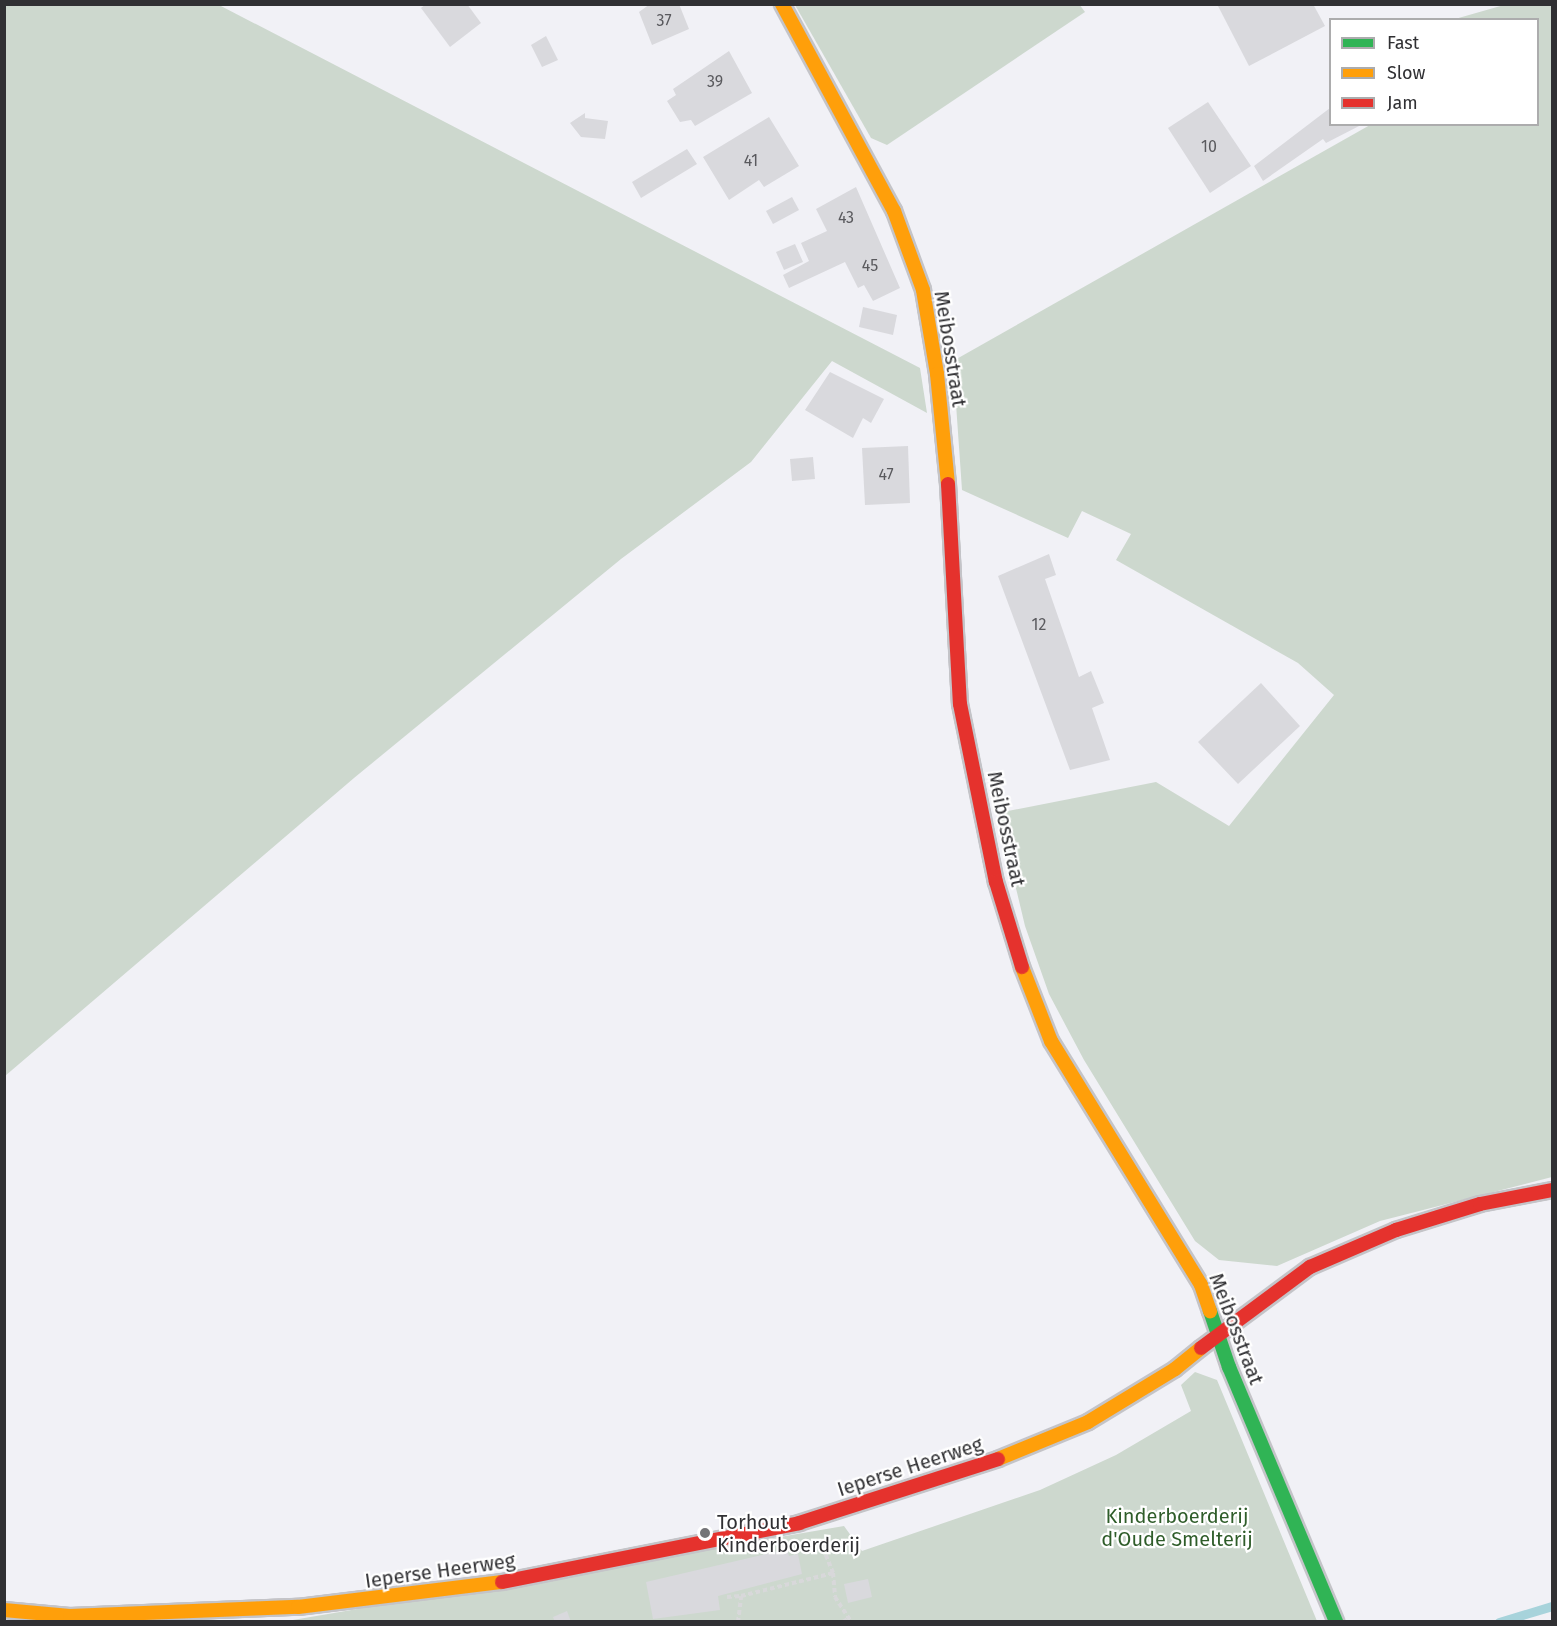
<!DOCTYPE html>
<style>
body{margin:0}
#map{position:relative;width:1557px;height:1626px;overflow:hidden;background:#f1f1f6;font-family:"Fira Sans",sans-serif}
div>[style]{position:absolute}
.green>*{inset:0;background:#cdd8ce}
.stream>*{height:9px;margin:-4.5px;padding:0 4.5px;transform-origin:4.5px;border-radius:4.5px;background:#a7d3db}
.building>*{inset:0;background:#d9d9dd}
.path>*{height:4px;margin-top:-2px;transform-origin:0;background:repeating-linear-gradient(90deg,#d8d8da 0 4.5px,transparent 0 7.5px)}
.roads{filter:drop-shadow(2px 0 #c4c4c8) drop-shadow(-2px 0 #c4c4c8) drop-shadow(0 2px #c4c4c8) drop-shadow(0 -2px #c4c4c8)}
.fast>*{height:14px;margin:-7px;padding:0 7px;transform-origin:7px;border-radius:7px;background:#30b455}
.slow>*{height:14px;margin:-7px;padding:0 7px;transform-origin:7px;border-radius:7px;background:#ff9f0a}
.jam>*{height:14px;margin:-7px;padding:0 7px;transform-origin:7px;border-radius:7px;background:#e5322d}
.dots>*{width:16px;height:16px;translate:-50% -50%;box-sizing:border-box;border:3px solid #fff;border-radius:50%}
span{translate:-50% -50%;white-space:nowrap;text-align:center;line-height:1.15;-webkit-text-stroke:4.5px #fff;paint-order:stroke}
.number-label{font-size:16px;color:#5a5a5e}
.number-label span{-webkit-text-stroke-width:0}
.street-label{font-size:20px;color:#303033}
.park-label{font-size:20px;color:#2f5d2a}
.poi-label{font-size:20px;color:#303033}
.left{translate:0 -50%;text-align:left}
.frame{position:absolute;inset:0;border:6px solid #303033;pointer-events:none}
.legend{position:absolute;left:1329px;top:18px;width:210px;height:108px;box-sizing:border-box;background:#fff;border:2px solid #acacad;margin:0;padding:8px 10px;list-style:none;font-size:18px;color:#303033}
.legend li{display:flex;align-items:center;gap:12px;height:30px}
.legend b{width:30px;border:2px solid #acacad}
</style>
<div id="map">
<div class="green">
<i style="clip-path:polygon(1079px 4px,1085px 12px,887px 145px,871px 138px,795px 5px)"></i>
<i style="clip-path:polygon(5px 5px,219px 5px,920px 368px,927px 413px,832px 361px,751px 462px,621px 559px,354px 778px,5px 1076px)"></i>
<i style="clip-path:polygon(1504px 5px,1552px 5px,1552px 1177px,1380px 1221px,1277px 1266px,1219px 1260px,1195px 1241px,1084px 1060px,1049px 994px,1025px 926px,998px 813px,1156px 782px,1229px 826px,1334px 695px,1298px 663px,1116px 560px,1131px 534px,1082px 511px,1068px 538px,962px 490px,953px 361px,1370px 125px,1538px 124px,1538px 20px,1455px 19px)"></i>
<i style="clip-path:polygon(1195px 1372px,1217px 1380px,1317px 1621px,281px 1622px,844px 1526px,862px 1551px,1040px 1490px,1116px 1455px,1191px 1411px,1181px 1385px)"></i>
</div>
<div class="stream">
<i style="left:1499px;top:1622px;width:55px;rotate:-16.8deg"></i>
</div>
<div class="building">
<i style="clip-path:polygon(426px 4px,467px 4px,481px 23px,450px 47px,421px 8px)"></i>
<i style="clip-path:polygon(650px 4px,679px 4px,689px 29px,652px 45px,639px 12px)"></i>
<i style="clip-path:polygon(1221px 4px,1313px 4px,1325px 26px,1249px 66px,1218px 6px)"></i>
<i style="clip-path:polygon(546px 36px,558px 60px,542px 67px,531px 45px)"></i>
<i style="clip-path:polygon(729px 51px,752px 93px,695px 126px,691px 120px,680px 122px,667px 101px,676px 95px,673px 89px)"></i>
<i style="clip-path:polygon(1208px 102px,1251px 166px,1210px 193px,1168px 128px)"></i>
<i style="clip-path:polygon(1330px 108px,1330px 124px,1363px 124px,1326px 143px,1323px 139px,1263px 181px,1254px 166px)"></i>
<i style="clip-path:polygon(585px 113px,585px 118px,608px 121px,605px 139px,581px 137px,570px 123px)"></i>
<i style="clip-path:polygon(769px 117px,799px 166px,764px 187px,759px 180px,729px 200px,703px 157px)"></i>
<i style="clip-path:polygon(687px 149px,697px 164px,641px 198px,632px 182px)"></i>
<i style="clip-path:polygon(856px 187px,900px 288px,873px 301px,864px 285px,858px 288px,845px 262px,789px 288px,783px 275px,809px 261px,801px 243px,827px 231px,816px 209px)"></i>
<i style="clip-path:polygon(792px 197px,799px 210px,773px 224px,766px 211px)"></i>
<i style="clip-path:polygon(795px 244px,803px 262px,784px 270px,776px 252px)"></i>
<i style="clip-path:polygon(863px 307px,897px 315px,893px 335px,859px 327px)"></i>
<i style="clip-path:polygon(830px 372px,884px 399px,871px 423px,863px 418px,853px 438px,805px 410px)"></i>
<i style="clip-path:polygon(908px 446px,910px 503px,865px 505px,862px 448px)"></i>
<i style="clip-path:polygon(813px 457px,815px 479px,792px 481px,790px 459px)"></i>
<i style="clip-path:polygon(1049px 554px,1056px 575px,1045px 579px,1079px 677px,1091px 671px,1104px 703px,1092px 708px,1110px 760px,1070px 770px,998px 576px)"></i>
<i style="clip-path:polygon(1261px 683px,1300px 726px,1238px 784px,1198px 742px)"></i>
<i style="clip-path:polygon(787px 1549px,789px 1556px,798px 1554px,802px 1574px,718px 1596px,720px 1610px,653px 1619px,646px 1582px)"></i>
<i style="clip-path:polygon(868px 1579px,872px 1597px,848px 1603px,844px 1584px)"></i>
<i style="clip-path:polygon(567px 1611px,571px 1622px,555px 1622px,553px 1617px)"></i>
</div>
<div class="path">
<i style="left:823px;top:1548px;width:27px;rotate:68deg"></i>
<i style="left:833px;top:1573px;width:24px;rotate:85deg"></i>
<i style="left:835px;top:1597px;width:30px;rotate:57deg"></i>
<i style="left:727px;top:1597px;width:14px;rotate:-4deg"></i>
<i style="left:738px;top:1622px;width:26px;rotate:-83deg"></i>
<i style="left:741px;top:1596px;width:95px;rotate:-14deg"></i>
<i style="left:843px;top:1622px;width:7px;rotate:-34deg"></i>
</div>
<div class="roads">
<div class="fast">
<i style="left:1210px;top:1311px;width:59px;rotate:71.3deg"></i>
<i style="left:1229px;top:1367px;width:277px;rotate:67.2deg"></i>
</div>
<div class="slow">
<i style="left:782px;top:4px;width:235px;rotate:61.6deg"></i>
<i style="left:894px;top:211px;width:84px;rotate:69.8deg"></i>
<i style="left:923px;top:290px;width:85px;rotate:80.5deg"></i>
<i style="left:937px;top:374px;width:111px;rotate:84.3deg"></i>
<i style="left:1022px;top:967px;width:79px;rotate:68.6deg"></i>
<i style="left:1051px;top:1041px;width:286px;rotate:58.4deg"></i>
<i style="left:1201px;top:1285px;width:28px;rotate:71deg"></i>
<i style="left:998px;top:1459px;width:97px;rotate:-22.3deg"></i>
<i style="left:1088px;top:1422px;width:102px;rotate:-31.3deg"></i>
<i style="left:1175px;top:1369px;width:33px;rotate:-39deg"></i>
<i style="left:4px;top:1610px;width:66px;rotate:5.2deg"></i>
<i style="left:70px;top:1616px;width:228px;rotate:-2.3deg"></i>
<i style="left:298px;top:1607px;width:206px;rotate:-7deg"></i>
</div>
<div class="jam">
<i style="left:948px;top:484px;width:220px;rotate:86.9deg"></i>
<i style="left:960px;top:704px;width:182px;rotate:78.6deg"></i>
<i style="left:996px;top:882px;width:89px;rotate:73deg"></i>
<i style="left:1201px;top:1348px;width:136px;rotate:-36.6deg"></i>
<i style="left:1310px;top:1267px;width:94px;rotate:-23.3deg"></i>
<i style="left:1396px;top:1230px;width:88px;rotate:-17.2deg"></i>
<i style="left:1480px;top:1204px;width:73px;rotate:-11deg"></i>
<i style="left:502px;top:1582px;width:303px;rotate:-11.2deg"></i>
<i style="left:799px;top:1523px;width:209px;rotate:-17.8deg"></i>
</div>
</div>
<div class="dots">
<i style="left:705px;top:1533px;background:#747477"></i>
</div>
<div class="number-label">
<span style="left:664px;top:21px">37</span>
<span style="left:715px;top:82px">39</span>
<span style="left:1209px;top:147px">10</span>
<span style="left:751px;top:161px">41</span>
<span style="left:846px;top:218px">43</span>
<span style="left:870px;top:266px">45</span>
<span style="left:886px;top:475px">47</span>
<span style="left:1039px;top:625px">12</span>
</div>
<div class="street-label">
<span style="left:950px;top:349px;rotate:81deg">Meibosstraat</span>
<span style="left:1006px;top:829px;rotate:78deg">Meibosstraat</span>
<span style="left:1236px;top:1329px;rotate:69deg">Meibosstraat</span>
<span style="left:910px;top:1467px;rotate:-18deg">Ieperse Heerweg</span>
<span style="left:440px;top:1571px;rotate:-8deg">Ieperse Heerweg</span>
</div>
<div class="park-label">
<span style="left:1177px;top:1528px">Kinderboerderij<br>d'Oude Smelterij</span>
</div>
<div class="poi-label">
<span class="left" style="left:717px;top:1534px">Torhout<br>Kinderboerderij</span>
</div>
<div class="frame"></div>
<ul class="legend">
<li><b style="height:8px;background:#30b455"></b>Fast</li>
<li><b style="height:8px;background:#ff9f0a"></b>Slow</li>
<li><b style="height:8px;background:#e5322d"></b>Jam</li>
</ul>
</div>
